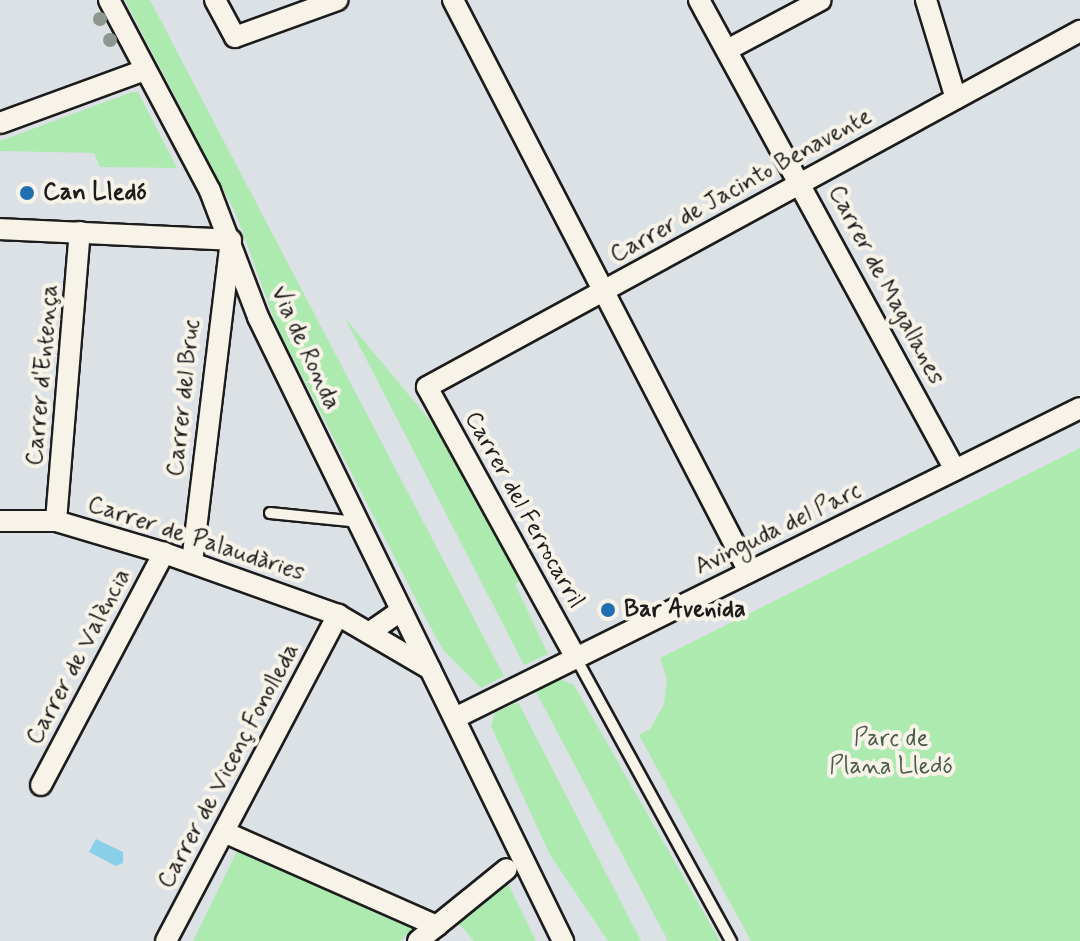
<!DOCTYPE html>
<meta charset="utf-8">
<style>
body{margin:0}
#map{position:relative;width:1080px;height:941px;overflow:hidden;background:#dce1e6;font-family:Mynerve,sans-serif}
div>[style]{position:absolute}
.green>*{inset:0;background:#adeab0}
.water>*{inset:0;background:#88cfe9}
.roads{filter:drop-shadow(2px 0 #1c1c1c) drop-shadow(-2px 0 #1c1c1c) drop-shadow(0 2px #1c1c1c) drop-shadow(0 -2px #1c1c1c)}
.lane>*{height:10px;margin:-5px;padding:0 5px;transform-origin:5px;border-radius:5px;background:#f7f3e8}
.street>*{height:20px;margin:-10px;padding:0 10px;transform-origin:10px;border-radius:10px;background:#f7f3e8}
.trees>*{width:14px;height:14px;margin:-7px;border-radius:50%;background:#8b978f}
.dots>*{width:22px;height:22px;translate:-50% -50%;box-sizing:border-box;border:4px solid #f7f3e8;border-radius:50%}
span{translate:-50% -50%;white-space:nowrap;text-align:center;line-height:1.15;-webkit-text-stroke:8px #f7f3e8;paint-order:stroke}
.street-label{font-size:24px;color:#1c1c1c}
.poi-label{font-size:24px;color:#1c1c1c;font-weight:700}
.left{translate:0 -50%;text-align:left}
.park-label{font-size:24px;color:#485a48}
</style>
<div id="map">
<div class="green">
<i style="clip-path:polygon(125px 0,150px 0,504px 676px,481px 688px,443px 650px,423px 613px,277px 327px,236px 214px)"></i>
<i style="clip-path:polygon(132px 92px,138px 92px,177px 168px,100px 167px,94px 153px,0 151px,0 141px)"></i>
<i style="clip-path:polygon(345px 318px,433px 424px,526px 578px,515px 584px,548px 654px,524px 665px)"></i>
<i style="clip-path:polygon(1080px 448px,1080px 941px,751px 941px,639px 735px,650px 729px,664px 704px,667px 679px,660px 658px)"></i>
<i style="clip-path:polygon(559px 679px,574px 685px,720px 941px,668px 941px,536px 692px)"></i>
<i style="clip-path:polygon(518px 702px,641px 941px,608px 941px,550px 855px,491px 726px,495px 713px)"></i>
<i style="clip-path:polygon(237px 851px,414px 929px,400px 941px,193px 941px)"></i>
<i style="clip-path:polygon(504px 875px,536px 941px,474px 941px,454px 918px)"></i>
</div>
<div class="water">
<i style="clip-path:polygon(96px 839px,123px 852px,123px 863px,116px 866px,89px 852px)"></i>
</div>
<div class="roads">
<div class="lane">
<i style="left:270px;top:513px;width:88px;rotate:5.8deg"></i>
<i style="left:576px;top:658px;width:323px;rotate:61.3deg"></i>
</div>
<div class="street">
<i style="left:109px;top:0;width:216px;rotate:62.1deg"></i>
<i style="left:210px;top:191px;width:135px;rotate:69.1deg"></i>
<i style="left:258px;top:317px;width:695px;rotate:63.95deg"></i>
<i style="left:215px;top:0;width:42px;rotate:61.6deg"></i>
<i style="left:235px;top:37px;width:109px;rotate:-19.9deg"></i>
<i style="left:453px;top:0;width:644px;rotate:62.64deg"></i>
<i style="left:699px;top:0;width:535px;rotate:61.42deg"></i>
<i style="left:926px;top:0;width:103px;rotate:73.1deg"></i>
<i style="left:727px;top:50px;width:106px;rotate:-28deg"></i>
<i style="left:0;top:123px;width:154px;rotate:-20.1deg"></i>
<i style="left:0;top:229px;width:231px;rotate:2.7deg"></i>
<i style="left:231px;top:240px;width:325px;rotate:96.9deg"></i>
<i style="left:0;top:521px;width:56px"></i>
<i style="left:56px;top:521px;width:113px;rotate:16.5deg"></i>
<i style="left:164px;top:553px;width:185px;rotate:19.6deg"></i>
<i style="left:338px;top:615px;width:107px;rotate:30.4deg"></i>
<i style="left:56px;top:521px;width:290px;rotate:-85.3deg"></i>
<i style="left:369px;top:633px;width:39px;rotate:-35deg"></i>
<i style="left:576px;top:658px;width:309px;rotate:-118.8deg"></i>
<i style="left:427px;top:387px;width:744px;rotate:-28.6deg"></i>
<i style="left:457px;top:717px;width:695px;rotate:-26.38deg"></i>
<i style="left:41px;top:785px;width:263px;rotate:-62.1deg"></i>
<i style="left:224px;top:832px;width:233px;rotate:23.8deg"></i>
<i style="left:166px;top:941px;width:369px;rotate:-62.2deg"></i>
<i style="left:418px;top:941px;width:114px;rotate:-39deg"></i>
</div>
</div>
<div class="trees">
<i style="left:100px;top:19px"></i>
<i style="left:110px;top:40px"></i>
</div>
<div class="dots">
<i style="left:27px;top:193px;background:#1f6fb2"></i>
<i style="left:608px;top:610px;background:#1f6fb2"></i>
</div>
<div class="street-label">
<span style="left:741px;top:186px;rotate:-29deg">Carrer de Jacinto Benavente</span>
<span style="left:886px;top:285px;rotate:62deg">Carrer de Magallanes</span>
<span style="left:305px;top:348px;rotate:65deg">Via de Ronda</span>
<span style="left:43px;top:375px;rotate:-85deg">Carrer d'Entença</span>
<span style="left:184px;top:398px;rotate:-84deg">Carrer del Bruc</span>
<span style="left:524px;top:510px;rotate:61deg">Carrer del Ferrocarril</span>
<span style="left:778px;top:529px;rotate:-26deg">Avinguda del Parc</span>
<span style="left:196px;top:539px;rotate:18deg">Carrer de Palaudàries</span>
<span style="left:79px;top:657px;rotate:-62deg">Carrer de València</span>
<span style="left:229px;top:766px;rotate:-62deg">Carrer de Vicenç Fonolleda</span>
</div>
<div class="poi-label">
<span class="left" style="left:43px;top:193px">Can Lledó</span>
<span class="left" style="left:624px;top:610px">Bar Avenida</span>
</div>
<div class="park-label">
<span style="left:891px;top:753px">Parc de<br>Plana Lledó</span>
</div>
</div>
